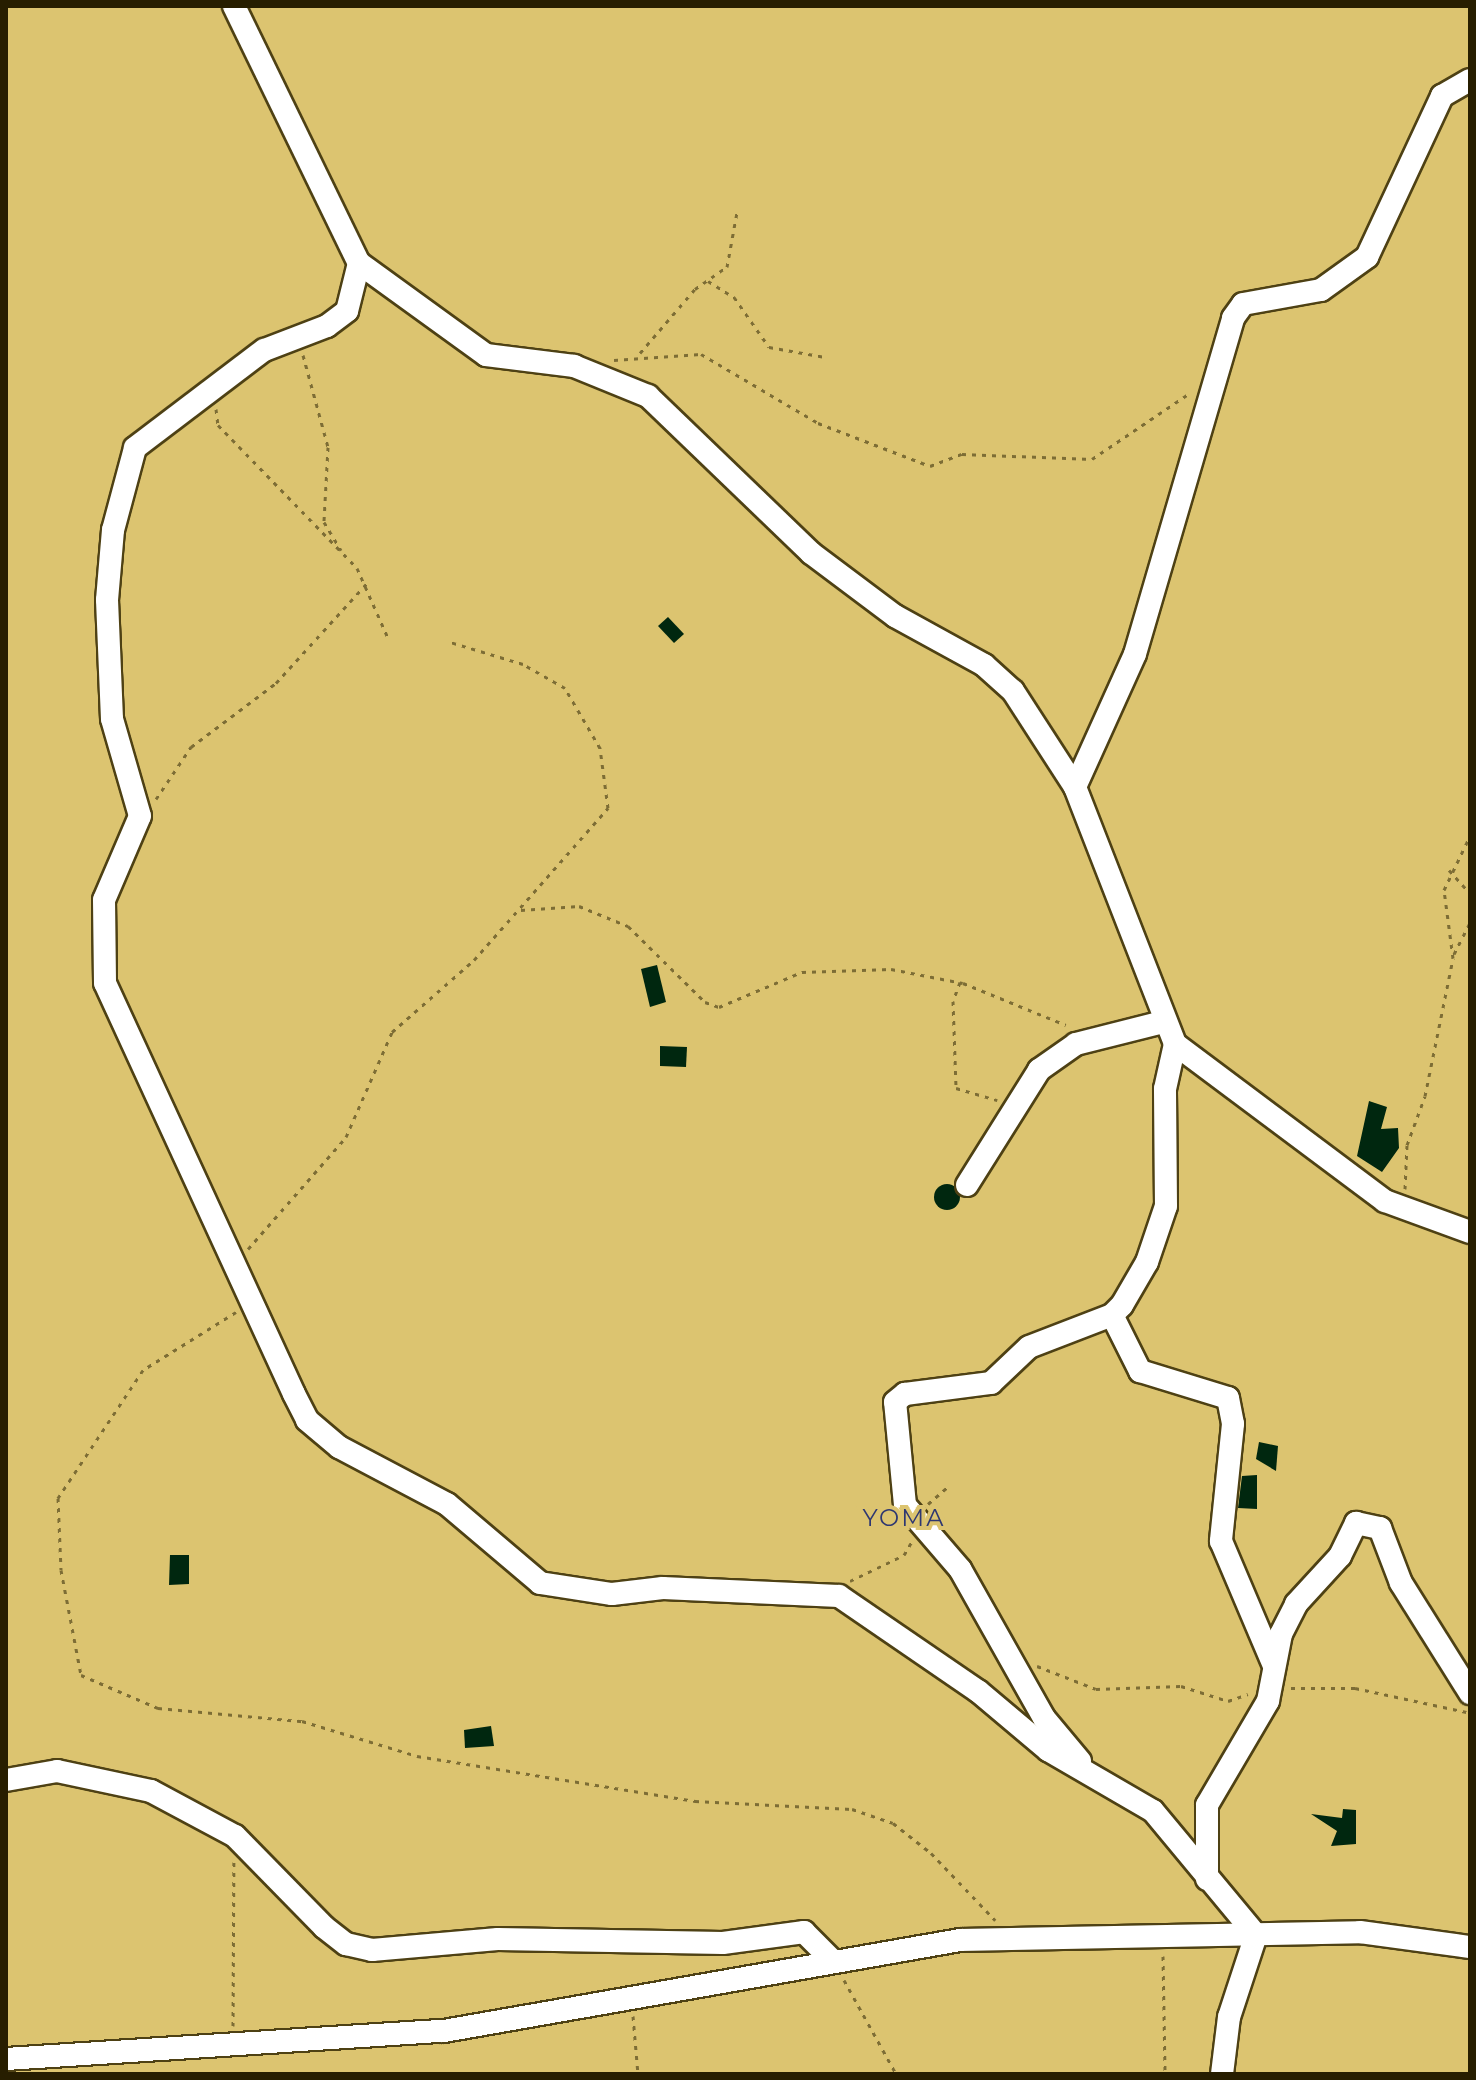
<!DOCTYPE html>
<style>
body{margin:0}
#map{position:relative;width:1476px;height:2080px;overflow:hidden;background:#dcc470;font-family:Montserrat,sans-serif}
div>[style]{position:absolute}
.building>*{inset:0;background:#00270f}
.round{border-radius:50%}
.path>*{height:3px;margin-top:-1.5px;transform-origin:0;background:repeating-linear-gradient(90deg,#7d6d35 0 4px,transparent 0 10px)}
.roads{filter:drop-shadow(2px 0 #4e4114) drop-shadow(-2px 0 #4e4114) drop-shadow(0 2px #4e4114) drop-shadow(0 -2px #4e4114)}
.minor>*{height:22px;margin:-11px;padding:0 11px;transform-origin:11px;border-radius:11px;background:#fff}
span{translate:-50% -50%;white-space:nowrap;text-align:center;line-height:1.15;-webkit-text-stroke:8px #dcc470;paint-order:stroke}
.quarter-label{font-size:24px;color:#2e3771;letter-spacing:2px}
.frame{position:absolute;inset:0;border:8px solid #271e00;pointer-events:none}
</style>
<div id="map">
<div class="building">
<i style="clip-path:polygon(668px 617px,684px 634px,674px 643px,658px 626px)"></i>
<i style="clip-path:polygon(657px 965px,666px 1002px,650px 1007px,641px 969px)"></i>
<i style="clip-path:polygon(660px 1046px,687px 1047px,686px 1067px,660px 1066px)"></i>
<i style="clip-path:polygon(1369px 1101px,1387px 1107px,1381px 1129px,1398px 1128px,1399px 1148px,1382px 1172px,1357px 1156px)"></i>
<i class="round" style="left:934px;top:1184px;width:26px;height:26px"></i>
<i style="clip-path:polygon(1259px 1442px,1278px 1446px,1276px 1471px,1256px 1459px)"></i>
<i style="clip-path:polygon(1257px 1475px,1257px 1509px,1238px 1508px,1242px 1476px)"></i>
<i style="clip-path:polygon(170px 1555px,189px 1555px,189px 1584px,169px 1585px)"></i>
<i style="clip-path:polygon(491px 1726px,494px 1746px,465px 1748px,464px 1730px)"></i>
<i style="clip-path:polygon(1343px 1809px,1356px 1810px,1356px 1844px,1331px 1846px,1337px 1831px,1311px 1814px,1342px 1818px)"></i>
</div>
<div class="path">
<i style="left:708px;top:281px;width:31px;rotate:32deg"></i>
<i style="left:734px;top:297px;width:61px;rotate:55deg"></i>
<i style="left:769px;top:347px;width:57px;rotate:10.1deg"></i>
<i style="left:640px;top:353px;width:84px;rotate:-49.3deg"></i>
<i style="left:695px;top:289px;width:39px;rotate:-35deg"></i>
<i style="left:727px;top:267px;width:56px;rotate:-79.7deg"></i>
<i style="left:303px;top:355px;width:95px;rotate:74.8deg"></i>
<i style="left:328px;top:447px;width:75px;rotate:93.1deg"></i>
<i style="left:324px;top:522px;width:33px;rotate:59deg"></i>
<i style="left:614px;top:360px;width:87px;rotate:-3.9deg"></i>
<i style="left:701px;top:354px;width:136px;rotate:30.5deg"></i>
<i style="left:818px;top:423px;width:120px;rotate:21deg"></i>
<i style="left:930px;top:466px;width:34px;rotate:-21deg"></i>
<i style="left:962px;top:454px;width:130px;rotate:2.2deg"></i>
<i style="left:1092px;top:459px;width:118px;rotate:-34deg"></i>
<i style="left:216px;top:409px;width:16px;rotate:83deg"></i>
<i style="left:218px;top:425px;width:199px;rotate:45.8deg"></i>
<i style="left:357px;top:568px;width:77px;rotate:66.1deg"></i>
<i style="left:156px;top:799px;width:63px;rotate:-56.1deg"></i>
<i style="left:191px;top:747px;width:106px;rotate:-37deg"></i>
<i style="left:276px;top:683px;width:135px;rotate:-47.7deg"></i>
<i style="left:1449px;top:870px;width:31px;rotate:48deg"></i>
<i style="left:521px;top:910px;width:58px;rotate:-3.9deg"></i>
<i style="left:579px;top:906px;width:53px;rotate:22.2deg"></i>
<i style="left:628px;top:926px;width:108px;rotate:44.6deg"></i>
<i style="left:705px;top:1002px;width:15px;rotate:20deg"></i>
<i style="left:719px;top:1007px;width:90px;rotate:-22.9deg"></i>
<i style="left:802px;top:972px;width:89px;rotate:-1.9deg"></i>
<i style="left:891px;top:969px;width:73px;rotate:11deg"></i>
<i style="left:963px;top:983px;width:111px;rotate:22.2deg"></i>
<i style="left:1454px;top:954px;width:36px;rotate:-63deg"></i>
<i style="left:960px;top:982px;width:20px;rotate:110deg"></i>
<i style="left:953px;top:1001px;width:87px;rotate:88deg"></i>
<i style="left:956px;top:1088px;width:43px;rotate:16.3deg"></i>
<i style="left:1405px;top:1189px;width:44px;rotate:-87.4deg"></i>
<i style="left:1407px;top:1145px;width:52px;rotate:-69.8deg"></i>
<i style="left:1425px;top:1096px;width:141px;rotate:-78.5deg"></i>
<i style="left:1453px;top:958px;width:69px;rotate:-97.5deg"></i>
<i style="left:1444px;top:890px;width:60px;rotate:-64.3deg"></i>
<i style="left:248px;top:1249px;width:149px;rotate:-48.8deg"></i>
<i style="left:346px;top:1137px;width:115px;rotate:-66.3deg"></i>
<i style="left:392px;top:1032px;width:109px;rotate:-41.3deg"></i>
<i style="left:474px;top:960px;width:203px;rotate:-48.6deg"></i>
<i style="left:608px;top:808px;width:61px;rotate:-97.6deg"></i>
<i style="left:600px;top:748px;width:69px;rotate:-120.3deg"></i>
<i style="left:565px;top:688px;width:48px;rotate:-150.3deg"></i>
<i style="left:523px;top:664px;width:79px;rotate:-163.2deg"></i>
<i style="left:236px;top:1312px;width:110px;rotate:148.1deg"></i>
<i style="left:143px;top:1370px;width:154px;rotate:123.6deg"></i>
<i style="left:58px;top:1498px;width:72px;rotate:87.6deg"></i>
<i style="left:61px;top:1570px;width:107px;rotate:79.2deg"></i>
<i style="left:81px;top:1675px;width:84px;rotate:23.2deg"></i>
<i style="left:158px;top:1708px;width:145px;rotate:5.2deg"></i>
<i style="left:302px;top:1721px;width:120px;rotate:16.9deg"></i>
<i style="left:417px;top:1756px;width:282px;rotate:9.2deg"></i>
<i style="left:695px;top:1801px;width:157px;rotate:2.9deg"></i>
<i style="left:852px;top:1809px;width:43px;rotate:18.9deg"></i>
<i style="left:893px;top:1823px;width:48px;rotate:38.3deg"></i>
<i style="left:931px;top:1853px;width:93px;rotate:46.3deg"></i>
<i style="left:928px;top:1504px;width:28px;rotate:-41deg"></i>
<i style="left:850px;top:1581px;width:60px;rotate:-25.7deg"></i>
<i style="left:904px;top:1555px;width:16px;rotate:-60deg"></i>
<i style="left:1037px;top:1666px;width:63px;rotate:21.3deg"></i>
<i style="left:1096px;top:1689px;width:85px;rotate:-2deg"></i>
<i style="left:1181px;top:1686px;width:49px;rotate:17.7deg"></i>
<i style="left:1228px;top:1701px;width:21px;rotate:-19deg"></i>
<i style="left:1291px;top:1688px;width:64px"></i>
<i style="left:1355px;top:1688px;width:114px;rotate:12.2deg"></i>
<i style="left:1163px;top:1956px;width:118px;rotate:89deg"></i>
<i style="left:844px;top:1980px;width:107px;rotate:61deg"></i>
<i style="left:633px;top:2016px;width:58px;rotate:85.1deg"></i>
<i style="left:233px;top:2026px;width:164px;rotate:-89.7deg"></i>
</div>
<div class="roads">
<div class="minor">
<i style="left:234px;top:6px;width:286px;rotate:64.1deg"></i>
<i style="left:359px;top:263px;width:157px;rotate:35.9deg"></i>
<i style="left:486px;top:355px;width:89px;rotate:7.1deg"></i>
<i style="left:574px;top:366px;width:80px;rotate:22.1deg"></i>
<i style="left:648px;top:396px;width:226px;rotate:43.9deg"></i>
<i style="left:811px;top:553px;width:105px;rotate:36.9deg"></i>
<i style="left:895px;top:616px;width:102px;rotate:28.8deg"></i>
<i style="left:984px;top:665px;width:39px;rotate:42deg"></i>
<i style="left:1013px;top:691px;width:114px;rotate:57.1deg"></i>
<i style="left:1075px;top:787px;width:276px;rotate:68.7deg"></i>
<i style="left:1175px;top:1044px;width:262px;rotate:36.8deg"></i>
<i style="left:1385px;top:1201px;width:90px;rotate:20deg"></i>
<i style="left:359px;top:263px;width:49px;rotate:104deg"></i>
<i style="left:347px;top:311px;width:25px;rotate:143deg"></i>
<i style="left:327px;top:326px;width:67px;rotate:159.1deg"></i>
<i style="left:264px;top:350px;width:162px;rotate:142.8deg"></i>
<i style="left:135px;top:448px;width:85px;rotate:105deg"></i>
<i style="left:113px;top:530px;width:70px;rotate:94.9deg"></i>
<i style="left:107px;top:600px;width:119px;rotate:87.6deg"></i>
<i style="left:112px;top:719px;width:101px;rotate:73.9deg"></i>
<i style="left:140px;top:816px;width:91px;rotate:113.2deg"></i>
<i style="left:104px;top:900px;width:83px;rotate:89.3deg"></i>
<i style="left:105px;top:983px;width:452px;rotate:65.3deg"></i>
<i style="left:294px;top:1394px;width:29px;rotate:63deg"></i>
<i style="left:307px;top:1420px;width:42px;rotate:40.2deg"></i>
<i style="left:339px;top:1447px;width:122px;rotate:27.8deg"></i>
<i style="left:447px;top:1504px;width:122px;rotate:40.3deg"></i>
<i style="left:540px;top:1583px;width:73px;rotate:8.7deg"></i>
<i style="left:612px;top:1594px;width:51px;rotate:-6.7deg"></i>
<i style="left:663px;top:1588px;width:176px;rotate:2.6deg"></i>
<i style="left:839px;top:1596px;width:168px;rotate:34.4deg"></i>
<i style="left:978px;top:1691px;width:92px;rotate:40.1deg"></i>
<i style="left:1048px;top:1750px;width:121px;rotate:30.2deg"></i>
<i style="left:1153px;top:1811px;width:161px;rotate:50.3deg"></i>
<i style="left:1256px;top:1935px;width:86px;rotate:108.2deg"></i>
<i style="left:1229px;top:2017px;width:57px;rotate:97deg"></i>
<i style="left:1075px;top:787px;width:146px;rotate:-65.7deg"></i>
<i style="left:1135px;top:654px;width:350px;rotate:-73.7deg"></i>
<i style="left:1233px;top:318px;width:17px;rotate:-54deg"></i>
<i style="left:1243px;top:304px;width:79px;rotate:-10.2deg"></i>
<i style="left:1321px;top:290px;width:57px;rotate:-35.7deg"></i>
<i style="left:1367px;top:257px;width:178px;rotate:-65deg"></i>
<i style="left:1442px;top:96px;width:32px;rotate:-30deg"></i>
<i style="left:967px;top:1185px;width:136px;rotate:-57.9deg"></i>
<i style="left:1039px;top:1070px;width:45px;rotate:-35.1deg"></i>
<i style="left:1076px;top:1044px;width:90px;rotate:-14.2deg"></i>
<i style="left:1112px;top:1315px;width:63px;rotate:63.4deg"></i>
<i style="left:1140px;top:1371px;width:92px;rotate:17.1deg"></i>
<i style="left:1228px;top:1398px;width:26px;rotate:79deg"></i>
<i style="left:1233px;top:1424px;width:118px;rotate:95.9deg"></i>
<i style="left:1221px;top:1541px;width:136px;rotate:67deg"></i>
<i style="left:1080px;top:1761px;width:56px;rotate:-129.9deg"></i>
<i style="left:1044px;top:1718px;width:171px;rotate:-119.4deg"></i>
<i style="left:960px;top:1569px;width:84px;rotate:-130.7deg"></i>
<i style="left:905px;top:1505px;width:103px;rotate:-95.5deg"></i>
<i style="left:895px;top:1402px;width:13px;rotate:-39deg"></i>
<i style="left:905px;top:1394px;width:87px;rotate:-7.3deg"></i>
<i style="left:991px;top:1383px;width:52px;rotate:-43.5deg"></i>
<i style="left:1029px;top:1347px;width:89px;rotate:-21.1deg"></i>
<i style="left:1112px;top:1315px;width:14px;rotate:-45deg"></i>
<i style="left:1122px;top:1305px;width:50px;rotate:-59.8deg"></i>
<i style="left:1147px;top:1262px;width:59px;rotate:-71.3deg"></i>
<i style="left:1166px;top:1206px;width:117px;rotate:-90.5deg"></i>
<i style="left:1165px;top:1089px;width:46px;rotate:-77.5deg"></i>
<i style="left:6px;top:1780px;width:52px;rotate:-10deg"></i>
<i style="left:57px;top:1771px;width:96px;rotate:12deg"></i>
<i style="left:151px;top:1791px;width:95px;rotate:28.2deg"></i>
<i style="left:235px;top:1836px;width:127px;rotate:45.6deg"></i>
<i style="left:324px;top:1927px;width:28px;rotate:38deg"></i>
<i style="left:346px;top:1944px;width:27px;rotate:13deg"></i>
<i style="left:372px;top:1950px;width:126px;rotate:-5deg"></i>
<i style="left:498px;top:1939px;width:225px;rotate:1deg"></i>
<i style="left:723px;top:1943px;width:82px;rotate:-7.7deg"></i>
<i style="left:804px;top:1932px;width:42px;rotate:45deg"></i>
<i style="left:1207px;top:1879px;width:74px;rotate:-90deg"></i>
<i style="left:1207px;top:1805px;width:121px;rotate:-59.6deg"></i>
<i style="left:1268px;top:1701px;width:68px;rotate:-79deg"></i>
<i style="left:1281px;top:1634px;width:34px;rotate:-63deg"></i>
<i style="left:1296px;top:1604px;width:65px;rotate:-47.5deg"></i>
<i style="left:1340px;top:1556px;width:37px;rotate:-64deg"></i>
<i style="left:1356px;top:1523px;width:25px;rotate:12deg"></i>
<i style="left:1380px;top:1528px;width:59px;rotate:69.1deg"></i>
<i style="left:1401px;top:1583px;width:130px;rotate:57.9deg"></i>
<i style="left:6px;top:2059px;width:439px;rotate:-3.7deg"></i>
<i style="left:444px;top:2031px;width:524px;rotate:-10deg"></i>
<i style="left:960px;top:1940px;width:400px;rotate:-1.1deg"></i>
<i style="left:1360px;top:1932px;width:111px;rotate:7.8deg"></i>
</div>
</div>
<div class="quarter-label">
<span style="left:904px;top:1518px">YOMA</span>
</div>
<div class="frame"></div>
</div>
